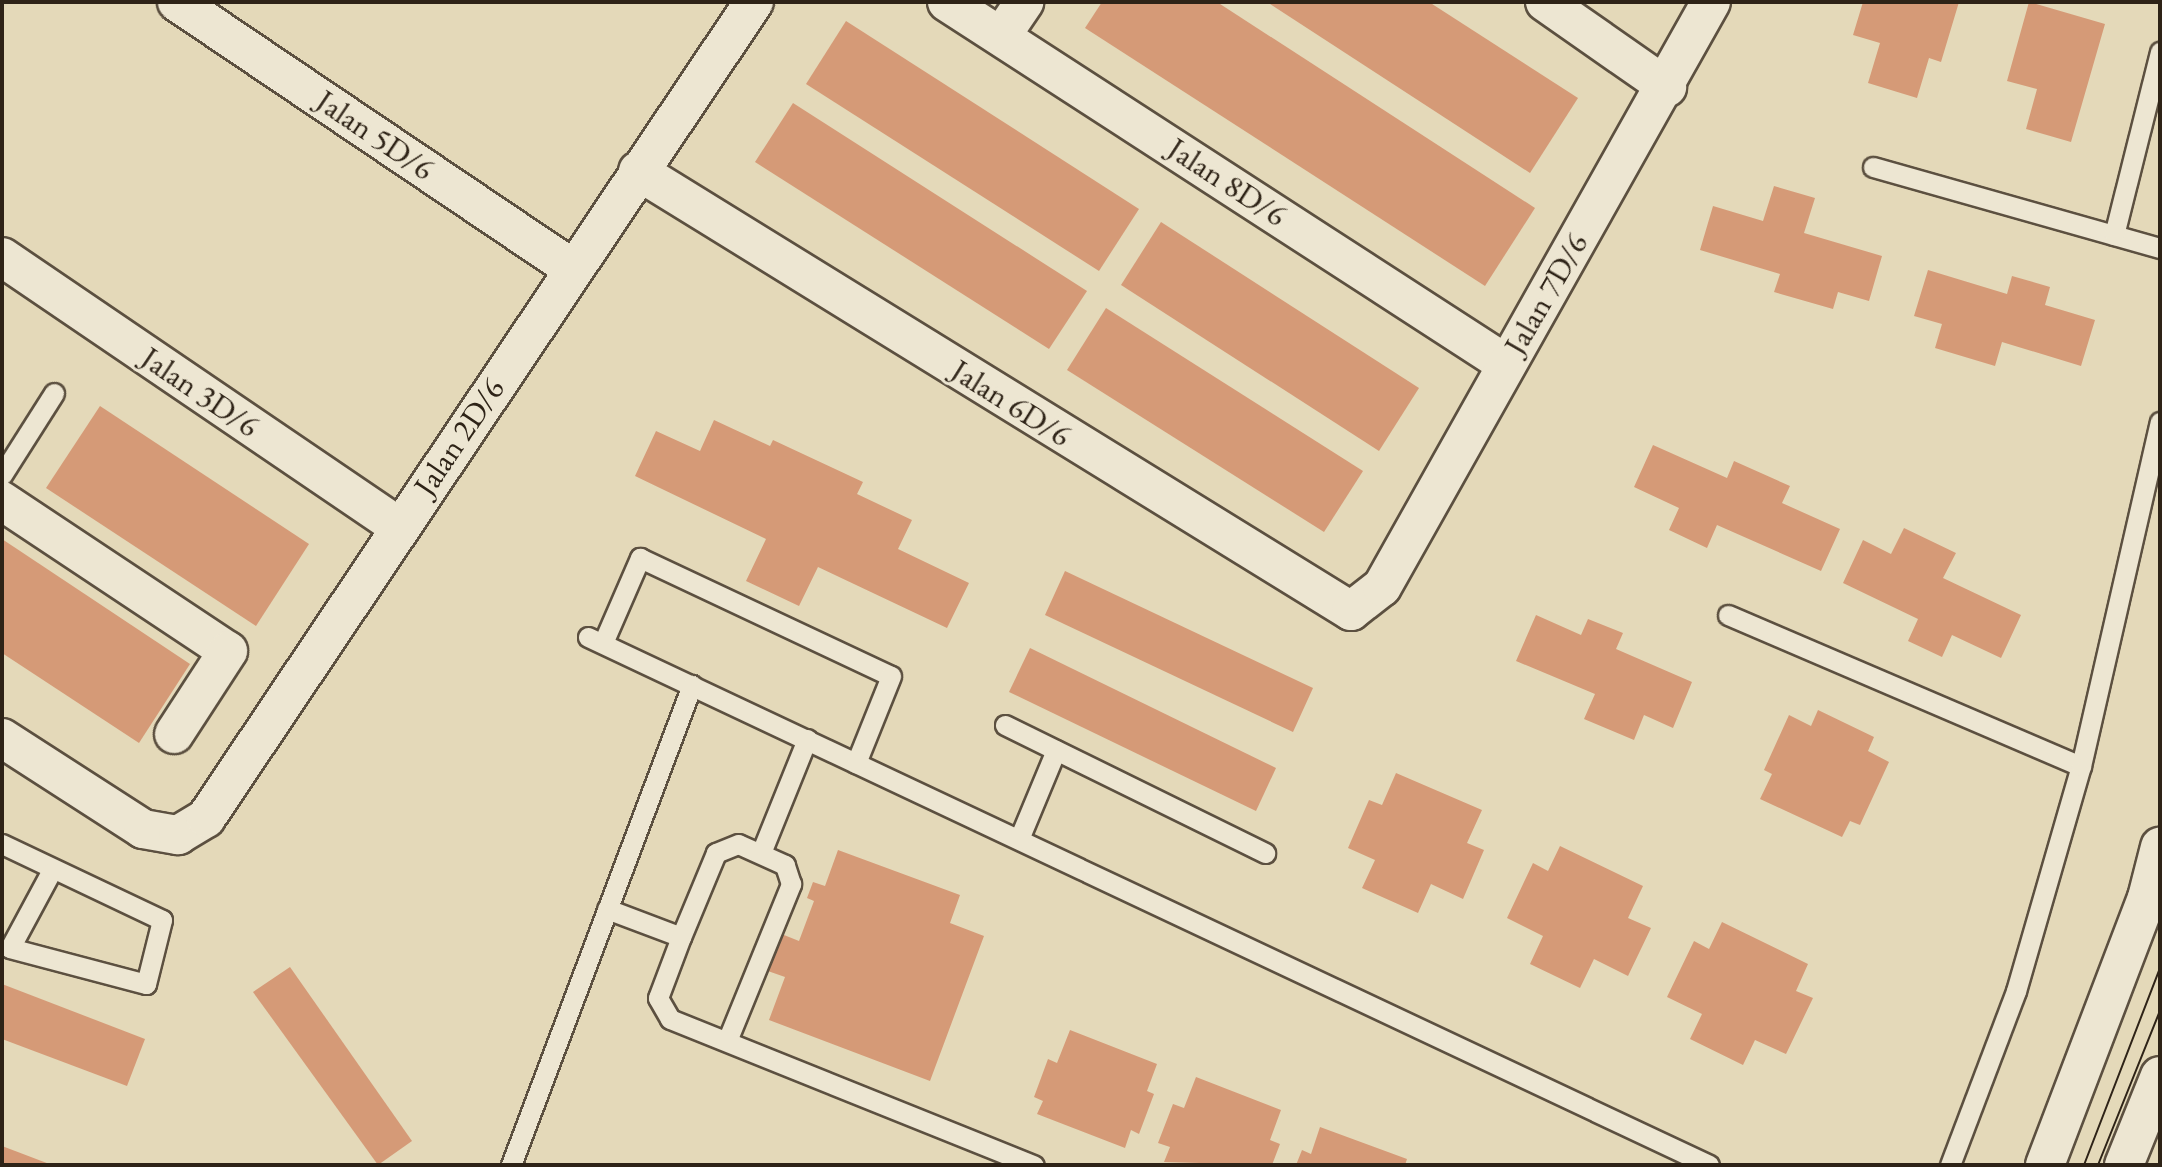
<!DOCTYPE html>
<style>
body{margin:0}
#map{position:relative;width:2162px;height:1167px;overflow:hidden;background:#e4d9b9;font-family:"EB Garamond",serif}
div>[style]{position:absolute}
.building>*{inset:0;background:#d59a77}
.roads{filter:drop-shadow(2px 0 #5c5040) drop-shadow(-2px 0 #5c5040) drop-shadow(0 2px #5c5040) drop-shadow(0 -2px #5c5040)}
.lane>*{height:19px;margin:-9.5px;padding:0 9.5px;transform-origin:9.5px;border-radius:9.5px;background:#ede6d2}
.street>*{height:38px;margin:-19px;padding:0 19px;transform-origin:19px;border-radius:19px;background:#ede6d2}
.secondary>*{height:38px;margin:-19px;padding:0 19px;transform-origin:19px;border-radius:19px;background:#ede6d2}
.tram>*{height:2px;margin:-1px;padding:0 1px;transform-origin:1px;border-radius:1px;background:#2e2317}
span{translate:-50% -50%;white-space:nowrap;text-align:center;line-height:1.15;-webkit-text-stroke:6px #ede6d2;paint-order:stroke}
.street-label{font-size:32px;color:#2e2317}
.frame{position:absolute;inset:0;border:4px solid #2e2317;pointer-events:none}
</style>
<div id="map">
<div class="building">
<i style="clip-path:polygon(1102px 2px,1217px 2px,1535px 208px,1485px 286px,1085px 28px)"></i>
<i style="clip-path:polygon(1267px 2px,1429px 2px,1578px 98px,1530px 173px)"></i>
<i style="clip-path:polygon(1863px 2px,1959px 2px,1941px 62px,1929px 58px,1917px 98px,1868px 83px,1880px 43px,1853px 35px)"></i>
<i style="clip-path:polygon(2029px 2px,2105px 24px,2071px 142px,2026px 129px,2037px 89px,2007px 81px)"></i>
<i style="clip-path:polygon(846px 21px,1139px 209px,1099px 271px,806px 84px)"></i>
<i style="clip-path:polygon(793px 103px,1087px 291px,1049px 349px,755px 162px)"></i>
<i style="clip-path:polygon(1774px 186px,1815px 198px,1804px 233px,1882px 256px,1869px 301px,1838px 292px,1833px 309px,1774px 292px,1780px 274px,1700px 250px,1713px 206px,1763px 221px)"></i>
<i style="clip-path:polygon(1161px 222px,1419px 388px,1379px 451px,1121px 285px)"></i>
<i style="clip-path:polygon(1928px 270px,2007px 294px,2012px 276px,2050px 287px,2045px 305px,2095px 320px,2081px 366px,2002px 342px,1995px 366px,1935px 348px,1942px 324px,1914px 316px)"></i>
<i style="clip-path:polygon(1106px 308px,1363px 471px,1324px 532px,1067px 370px)"></i>
<i style="clip-path:polygon(100px 406px,309px 544px,256px 626px,46px 488px)"></i>
<i style="clip-path:polygon(714px 420px,770px 446px,773px 440px,863px 482px,857px 494px,912px 520px,898px 549px,969px 583px,947px 628px,818px 567px,799px 606px,746px 581px,766px 539px,635px 476px,656px 431px,700px 451px)"></i>
<i style="clip-path:polygon(1653px 445px,1727px 478px,1734px 461px,1790px 486px,1782px 503px,1840px 529px,1821px 571px,1717px 525px,1707px 548px,1669px 530px,1679px 508px,1634px 487px)"></i>
<i style="clip-path:polygon(1904px 528px,1956px 553px,1943px 578px,2021px 615px,2001px 658px,1952px 635px,1942px 657px,1908px 641px,1918px 619px,1843px 583px,1863px 540px,1891px 554px)"></i>
<i style="clip-path:polygon(2px 539px,190px 664px,139px 743px,2px 653px)"></i>
<i style="clip-path:polygon(1065px 571px,1313px 688px,1293px 732px,1045px 615px)"></i>
<i style="clip-path:polygon(1536px 615px,1581px 635px,1588px 619px,1623px 633px,1616px 649px,1692px 682px,1673px 728px,1644px 715px,1634px 740px,1584px 719px,1595px 694px,1516px 661px)"></i>
<i style="clip-path:polygon(1030px 648px,1276px 768px,1256px 811px,1009px 692px)"></i>
<i style="clip-path:polygon(1818px 710px,1874px 737px,1868px 751px,1889px 762px,1860px 825px,1850px 821px,1842px 837px,1760px 799px,1772px 774px,1764px 770px,1789px 715px,1811px 726px)"></i>
<i style="clip-path:polygon(1396px 773px,1482px 810px,1467px 843px,1484px 850px,1463px 899px,1431px 884px,1418px 913px,1362px 888px,1375px 860px,1348px 848px,1369px 800px,1382px 805px)"></i>
<i style="clip-path:polygon(1560px 846px,1643px 886px,1628px 918px,1651px 928px,1628px 976px,1594px 959px,1580px 988px,1530px 964px,1543px 936px,1507px 918px,1533px 863px,1548px 871px)"></i>
<i style="clip-path:polygon(838px 850px,960px 895px,950px 923px,984px 936px,930px 1081px,769px 1020px,785px 977px,765px 970px,779px 933px,799px 941px,814px 901px,807px 898px,813px 882px,825px 886px)"></i>
<i style="clip-path:polygon(1722px 922px,1808px 964px,1796px 991px,1813px 998px,1786px 1054px,1755px 1040px,1743px 1065px,1690px 1039px,1702px 1014px,1667px 997px,1694px 941px,1709px 949px)"></i>
<i style="clip-path:polygon(290px 967px,412px 1141px,378px 1165px,253px 992px)"></i>
<i style="clip-path:polygon(2px 984px,145px 1039px,127px 1086px,2px 1039px)"></i>
<i style="clip-path:polygon(1070px 1030px,1157px 1064px,1147px 1091px,1154px 1094px,1139px 1134px,1131px 1130px,1125px 1148px,1037px 1114px,1043px 1101px,1034px 1097px,1048px 1059px,1057px 1063px)"></i>
<i style="clip-path:polygon(1196px 1077px,1281px 1110px,1270px 1140px,1280px 1144px,1272px 1165px,1164px 1162px,1170px 1147px,1158px 1143px,1173px 1104px,1184px 1108px)"></i>
<i style="clip-path:polygon(1320px 1127px,1407px 1159px,1405px 1165px,1296px 1165px,1302px 1150px,1311px 1154px)"></i>
<i style="clip-path:polygon(2px 1146px,52px 1165px,2px 1165px)"></i>
</div>
<div class="roads">
<div class="lane">
<i style="left:1873px;top:167px;width:298px;rotate:15.8deg"></i>
<i style="left:2114px;top:235px;width:189px;rotate:-75.9deg"></i>
<i style="left:2px;top:475px;width:97px;rotate:-57.6deg"></i>
<i style="left:1728px;top:615px;width:384px;rotate:23.2deg"></i>
<i style="left:588px;top:637px;width:1239px;rotate:25.22deg"></i>
<i style="left:603px;top:643px;width:93px;rotate:-66.5deg"></i>
<i style="left:640px;top:558px;width:277px;rotate:25.2deg"></i>
<i style="left:891px;top:676px;width:94px;rotate:111.9deg"></i>
<i style="left:1005px;top:725px;width:290px;rotate:26.2deg"></i>
<i style="left:1019px;top:839px;width:96px;rotate:-67.4deg"></i>
<i style="left:2px;top:844px;width:177px;rotate:25.4deg"></i>
<i style="left:162px;top:920px;width:66px;rotate:104deg"></i>
<i style="left:146px;top:984px;width:141px;rotate:-165.2deg"></i>
<i style="left:10px;top:948px;width:86px;rotate:-61.7deg"></i>
<i style="left:761px;top:853px;width:123px;rotate:-68deg"></i>
<i style="left:607px;top:909px;width:79px;rotate:20.7deg"></i>
<i style="left:727px;top:1041px;width:170px;rotate:-67.8deg"></i>
<i style="left:791px;top:884px;width:20px;rotate:-108deg"></i>
<i style="left:785px;top:865px;width:51px;rotate:-155.9deg"></i>
<i style="left:738px;top:844px;width:24px;rotate:158deg"></i>
<i style="left:716px;top:853px;width:91px;rotate:112.6deg"></i>
<i style="left:681px;top:937px;width:65px;rotate:110.7deg"></i>
<i style="left:658px;top:998px;width:24px;rotate:60deg"></i>
<i style="left:670px;top:1019px;width:392px;rotate:21.9deg"></i>
<i style="left:511px;top:1165px;width:513px;rotate:-69.34deg"></i>
<i style="left:1950px;top:1165px;width:186px;rotate:-69.2deg"></i>
<i style="left:2016px;top:991px;width:234px;rotate:-73.9deg"></i>
<i style="left:2081px;top:766px;width:353px;rotate:-77.1deg"></i>
</div>
<div class="street">
<i style="left:177px;top:2px;width:476px;rotate:34deg"></i>
<i style="left:947px;top:2px;width:666px;rotate:32.93deg"></i>
<i style="left:1545px;top:2px;width:149px;rotate:34.9deg"></i>
<i style="left:1002px;top:35px;width:40px;rotate:-56deg"></i>
<i style="left:638px;top:171px;width:838px;rotate:31.68deg"></i>
<i style="left:1351px;top:611px;width:39px;rotate:-38deg"></i>
<i style="left:1382px;top:587px;width:671px;rotate:-60.65deg"></i>
<i style="left:2px;top:257px;width:479px;rotate:34.2deg"></i>
<i style="left:2px;top:501px;width:271px;rotate:33.6deg"></i>
<i style="left:228px;top:651px;width:99px;rotate:123deg"></i>
<i style="left:2px;top:738px;width:168px;rotate:32.8deg"></i>
<i style="left:143px;top:829px;width:36px;rotate:10deg"></i>
<i style="left:178px;top:835px;width:33px;rotate:-31deg"></i>
<i style="left:206px;top:818px;width:983px;rotate:-56.12deg"></i>
</div>
<div class="secondary">
<i style="left:2045px;top:1165px;width:286px;rotate:-69.1deg"></i>
<i style="left:2147px;top:898px;width:53px;rotate:-75.7deg"></i>
<i style="left:2124px;top:1165px;width:96px;rotate:-68deg"></i>
</div>
</div>
<div class="tram">
<i style="left:2084px;top:1165px;width:211px;rotate:-68.9deg"></i>
<i style="left:2098px;top:1165px;width:166px;rotate:-68.1deg"></i>
</div>
<div class="street-label">
<span style="left:375px;top:135px;rotate:34deg">Jalan 5D/6</span>
<span style="left:1227px;top:182px;rotate:33deg">Jalan 8D/6</span>
<span style="left:1546px;top:294px;rotate:-60deg">Jalan 7D/6</span>
<span style="left:200px;top:392px;rotate:34deg">Jalan 3D/6</span>
<span style="left:1011px;top:403px;rotate:32deg">Jalan 6D/6</span>
<span style="left:459px;top:437px;rotate:-56deg">Jalan 2D/6</span>
</div>
<div class="frame"></div>
</div>
